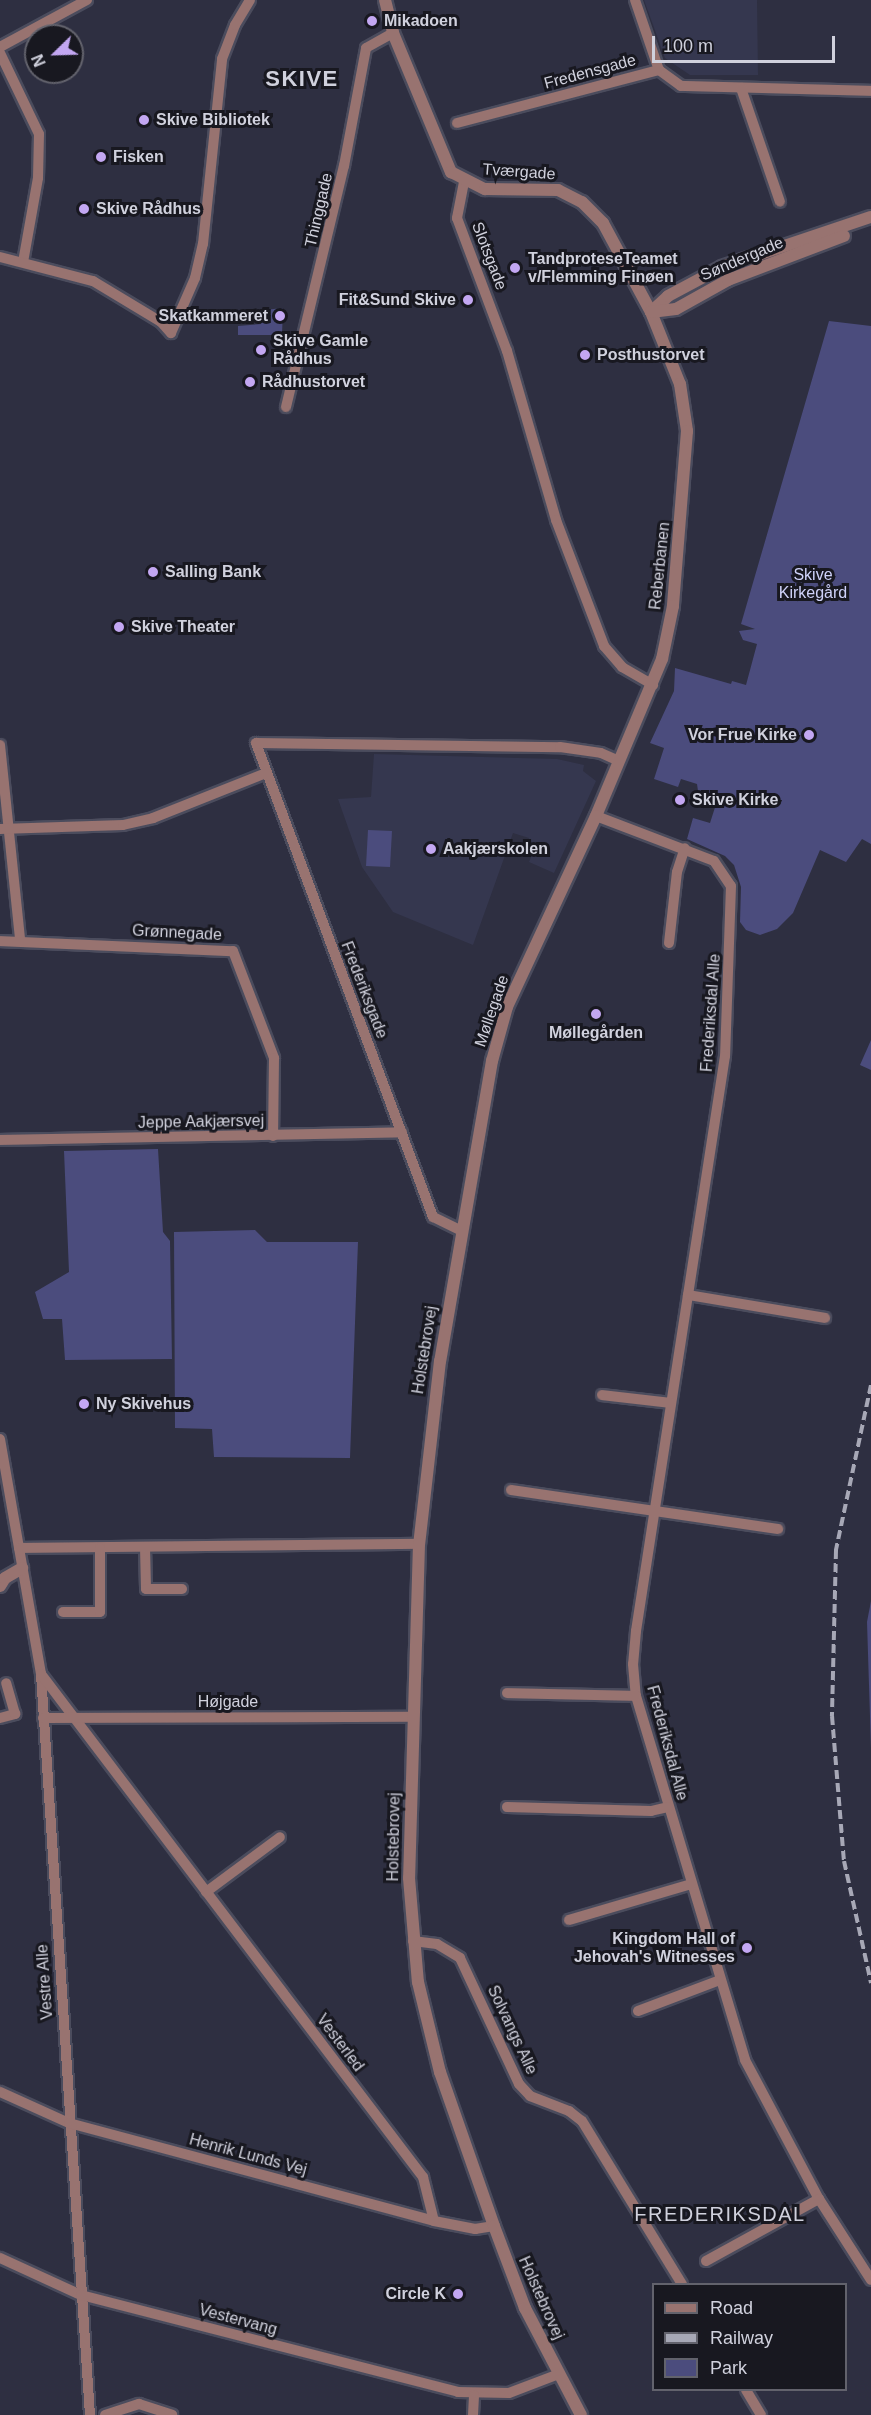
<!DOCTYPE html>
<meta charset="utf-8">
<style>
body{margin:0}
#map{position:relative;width:871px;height:2415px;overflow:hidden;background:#2e2f41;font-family:Helvetica,sans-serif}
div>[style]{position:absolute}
.built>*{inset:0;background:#35374f}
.green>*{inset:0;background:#4b4c7d}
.roads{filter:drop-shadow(2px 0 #4b4c5d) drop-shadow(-2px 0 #4b4c5d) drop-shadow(0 2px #4b4c5d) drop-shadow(0 -2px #4b4c5d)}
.minor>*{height:10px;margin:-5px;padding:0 5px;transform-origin:5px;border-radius:5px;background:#987370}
.tertiary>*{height:12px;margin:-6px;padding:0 6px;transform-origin:6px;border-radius:6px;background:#987370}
.rail>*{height:4px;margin-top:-2px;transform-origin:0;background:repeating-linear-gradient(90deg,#a7a8b6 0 9px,transparent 0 13.5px)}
.dots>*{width:16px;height:16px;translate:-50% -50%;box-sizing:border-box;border:3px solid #181820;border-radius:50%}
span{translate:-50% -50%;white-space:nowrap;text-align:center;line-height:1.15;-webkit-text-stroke:6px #181820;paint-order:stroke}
.poi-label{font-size:16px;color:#d0d1dd;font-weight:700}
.left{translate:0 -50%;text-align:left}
.right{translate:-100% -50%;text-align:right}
.street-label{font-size:16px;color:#d0d1dd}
.park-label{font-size:16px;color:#cfd2f9}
.quarter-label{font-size:20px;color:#d0d1dd;letter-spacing:1.5px}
.district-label{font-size:22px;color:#d0d1dd;font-weight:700;letter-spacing:1.5px}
.legend{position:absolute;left:652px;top:2283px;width:195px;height:108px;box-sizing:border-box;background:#181820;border:2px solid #62626c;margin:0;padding:8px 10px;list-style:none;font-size:18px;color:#d0d1dd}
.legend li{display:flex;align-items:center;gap:12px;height:30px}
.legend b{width:30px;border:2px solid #62626c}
.north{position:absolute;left:24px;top:24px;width:60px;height:60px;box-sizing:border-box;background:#181820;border:2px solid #62626c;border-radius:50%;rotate:247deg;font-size:16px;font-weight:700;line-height:24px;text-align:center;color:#d0d1dd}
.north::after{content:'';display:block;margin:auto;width:21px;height:27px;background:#c3a7f2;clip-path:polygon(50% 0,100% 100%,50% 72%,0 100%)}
.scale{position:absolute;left:652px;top:36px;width:183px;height:27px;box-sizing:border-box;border:3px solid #d0d1dd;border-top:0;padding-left:8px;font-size:18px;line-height:21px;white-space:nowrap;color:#d0d1dd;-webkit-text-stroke:4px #181820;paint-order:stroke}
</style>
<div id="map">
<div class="built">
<i style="clip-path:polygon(644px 0,757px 0,758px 75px,690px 75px,665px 58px)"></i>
<i style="clip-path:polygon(374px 754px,557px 759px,584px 765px,583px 771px,596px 781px,554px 873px,529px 862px,532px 855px,524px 850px,529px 838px,513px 833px,473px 945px,393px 912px,362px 867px,338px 799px,371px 797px)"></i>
</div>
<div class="green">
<i style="clip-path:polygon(283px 308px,282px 335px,238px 335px,238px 326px,261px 324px,264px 310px)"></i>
<i style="clip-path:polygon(829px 321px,871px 326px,871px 844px,862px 839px,846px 862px,820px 850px,793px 913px,777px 929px,760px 935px,746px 930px,740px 922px,741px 887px,734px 865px,725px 856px,687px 839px,693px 818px,710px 823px,718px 798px,698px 791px,697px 784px,681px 779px,678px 787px,654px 779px,664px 748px,650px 743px,674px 691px,675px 668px,731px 684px,732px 681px,746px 685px,757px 644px,743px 640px,739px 631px,755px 629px,741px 624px)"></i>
<i style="clip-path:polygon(368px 830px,392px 831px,390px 867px,366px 866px)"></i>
<i style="clip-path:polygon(871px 1040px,871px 1070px,860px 1065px)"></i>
<i style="clip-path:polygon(158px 1149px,163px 1232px,170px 1241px,172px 1359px,65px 1360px,62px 1319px,43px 1319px,35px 1292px,69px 1272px,64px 1151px)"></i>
<i style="clip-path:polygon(255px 1230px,267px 1242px,358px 1242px,350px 1458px,214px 1457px,212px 1429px,175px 1428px,174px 1232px)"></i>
<i style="clip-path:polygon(871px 1601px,871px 1748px,867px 1622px)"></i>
</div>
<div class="roads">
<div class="minor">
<i style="left:635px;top:0;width:74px;rotate:71.1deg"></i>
<i style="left:659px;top:70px;width:27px;rotate:36deg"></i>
<i style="left:681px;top:86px;width:190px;rotate:1.5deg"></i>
<i style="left:0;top:47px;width:99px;rotate:-28.4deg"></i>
<i style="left:0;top:53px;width:90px;rotate:64.3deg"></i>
<i style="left:39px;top:134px;width:44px;rotate:91.3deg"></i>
<i style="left:38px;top:178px;width:85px;rotate:100.1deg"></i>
<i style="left:741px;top:88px;width:120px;rotate:71.1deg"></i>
<i style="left:457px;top:123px;width:209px;rotate:-14.7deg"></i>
<i style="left:464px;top:182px;width:37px;rotate:101deg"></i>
<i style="left:457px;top:218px;width:142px;rotate:69.4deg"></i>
<i style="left:507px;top:351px;width:176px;rotate:73.8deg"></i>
<i style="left:556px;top:520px;width:135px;rotate:69.1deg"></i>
<i style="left:604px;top:646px;width:28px;rotate:49deg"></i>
<i style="left:622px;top:667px;width:36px;rotate:30deg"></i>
<i style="left:0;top:257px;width:96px;rotate:14.5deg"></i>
<i style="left:93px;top:281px;width:79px;rotate:31.1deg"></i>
<i style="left:161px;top:322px;width:15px;rotate:48deg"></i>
<i style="left:171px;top:333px;width:60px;rotate:-66.4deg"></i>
<i style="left:195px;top:278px;width:35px;rotate:-77deg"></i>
<i style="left:203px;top:244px;width:186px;rotate:-84.1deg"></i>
<i style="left:222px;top:59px;width:36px;rotate:-69deg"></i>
<i style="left:235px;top:25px;width:29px;rotate:-59deg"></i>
<i style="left:286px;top:407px;width:248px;rotate:-76.5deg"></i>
<i style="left:344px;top:166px;width:120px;rotate:-79.4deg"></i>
<i style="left:366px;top:48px;width:31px;rotate:-29deg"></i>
<i style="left:0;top:745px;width:196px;rotate:84.1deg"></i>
<i style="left:596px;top:816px;width:126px;rotate:20.9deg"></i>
<i style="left:714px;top:861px;width:30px;rotate:56deg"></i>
<i style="left:731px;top:886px;width:170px;rotate:92deg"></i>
<i style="left:725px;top:1056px;width:582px;rotate:98.8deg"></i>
<i style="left:636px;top:1631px;width:33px;rotate:95deg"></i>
<i style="left:633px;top:1664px;width:32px;rotate:85deg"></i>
<i style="left:636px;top:1696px;width:380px;rotate:73.3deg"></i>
<i style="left:745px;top:2060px;width:157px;rotate:62deg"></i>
<i style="left:819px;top:2199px;width:96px;rotate:57.3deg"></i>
<i style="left:0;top:829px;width:123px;rotate:-1.9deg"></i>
<i style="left:123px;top:825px;width:31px;rotate:-13deg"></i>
<i style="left:153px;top:818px;width:122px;rotate:-21.7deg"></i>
<i style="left:0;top:941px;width:233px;rotate:2.5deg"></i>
<i style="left:233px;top:951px;width:115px;rotate:69deg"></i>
<i style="left:274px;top:1058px;width:78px;rotate:90.7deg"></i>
<i style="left:669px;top:943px;width:71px;rotate:-83.6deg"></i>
<i style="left:677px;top:872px;width:25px;rotate:-72deg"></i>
<i style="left:0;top:1140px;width:402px;rotate:-1.1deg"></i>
<i style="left:462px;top:1231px;width:32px;rotate:-154deg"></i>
<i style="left:433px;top:1217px;width:506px;rotate:-110.48deg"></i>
<i style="left:256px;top:743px;width:304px;rotate:0.8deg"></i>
<i style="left:560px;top:747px;width:41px;rotate:8.3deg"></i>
<i style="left:601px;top:753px;width:20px;rotate:24deg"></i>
<i style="left:688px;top:1295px;width:139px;rotate:9.5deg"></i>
<i style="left:602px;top:1395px;width:69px;rotate:6.6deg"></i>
<i style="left:0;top:1439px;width:239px;rotate:80.1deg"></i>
<i style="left:41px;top:1674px;width:743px;rotate:86.22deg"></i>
<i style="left:511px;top:1490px;width:270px;rotate:8.3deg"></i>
<i style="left:145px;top:1547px;width:42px;rotate:88.6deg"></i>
<i style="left:146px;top:1589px;width:36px"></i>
<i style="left:19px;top:1548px;width:400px;rotate:-0.6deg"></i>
<i style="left:63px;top:1612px;width:37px"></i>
<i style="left:100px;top:1612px;width:64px;rotate:-90deg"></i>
<i style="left:41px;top:1674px;width:632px;rotate:52.79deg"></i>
<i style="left:423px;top:2177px;width:45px;rotate:76deg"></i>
<i style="left:507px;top:1693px;width:129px;rotate:1.3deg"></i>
<i style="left:0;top:1718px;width:16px;rotate:-15deg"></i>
<i style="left:15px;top:1714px;width:32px;rotate:-106deg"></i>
<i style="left:43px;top:1718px;width:370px;rotate:-0.2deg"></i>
<i style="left:507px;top:1807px;width:144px;rotate:1.6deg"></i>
<i style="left:651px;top:1811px;width:17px;rotate:-13deg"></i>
<i style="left:206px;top:1892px;width:92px;rotate:-36.6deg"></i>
<i style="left:569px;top:1920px;width:127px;rotate:-16.4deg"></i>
<i style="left:413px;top:1941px;width:24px;rotate:7deg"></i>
<i style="left:437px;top:1944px;width:27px;rotate:31deg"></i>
<i style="left:460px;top:1958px;width:139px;rotate:64.9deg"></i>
<i style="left:519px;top:2084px;width:16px;rotate:47deg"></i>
<i style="left:530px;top:2096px;width:42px;rotate:21deg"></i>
<i style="left:569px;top:2111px;width:16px;rotate:38deg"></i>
<i style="left:582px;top:2121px;width:191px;rotate:58.5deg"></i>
<i style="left:638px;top:2011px;width:88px;rotate:-20.7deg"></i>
<i style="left:0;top:2092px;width:76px;rotate:24.2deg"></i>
<i style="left:69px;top:2123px;width:378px;rotate:15deg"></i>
<i style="left:434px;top:2221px;width:42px;rotate:11deg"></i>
<i style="left:475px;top:2229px;width:19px;rotate:-9deg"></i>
<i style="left:0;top:2258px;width:89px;rotate:24.6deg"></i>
<i style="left:81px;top:2295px;width:389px;rotate:14.4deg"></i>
<i style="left:458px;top:2392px;width:51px;rotate:1.1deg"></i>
<i style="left:509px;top:2393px;width:53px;rotate:-20.8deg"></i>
<i style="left:706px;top:2261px;width:129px;rotate:-28.8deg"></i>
<i style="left:746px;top:2390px;width:29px;rotate:59deg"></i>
<i style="left:105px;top:2415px;width:36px;rotate:-18deg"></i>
<i style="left:139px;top:2404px;width:35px;rotate:18deg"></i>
<i style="left:473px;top:2415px;width:20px;rotate:-87deg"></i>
</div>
<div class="tertiary">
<i style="left:385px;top:0;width:34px;rotate:76deg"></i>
<i style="left:393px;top:33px;width:151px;rotate:67.4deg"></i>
<i style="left:451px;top:172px;width:38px;rotate:27deg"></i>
<i style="left:485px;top:189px;width:73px;rotate:0.8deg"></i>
<i style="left:558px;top:190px;width:27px;rotate:27deg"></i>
<i style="left:582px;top:202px;width:30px;rotate:45deg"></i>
<i style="left:603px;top:223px;width:101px;rotate:61.7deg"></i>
<i style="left:651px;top:312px;width:78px;rotate:68.1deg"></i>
<i style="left:680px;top:384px;width:48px;rotate:81.5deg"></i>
<i style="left:687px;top:431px;width:176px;rotate:94.6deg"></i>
<i style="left:673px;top:606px;width:54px;rotate:101.7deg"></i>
<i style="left:662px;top:659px;width:170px;rotate:112.8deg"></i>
<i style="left:596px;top:816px;width:211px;rotate:115deg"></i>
<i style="left:507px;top:1007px;width:56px;rotate:105.5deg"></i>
<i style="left:492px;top:1061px;width:304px;rotate:99.8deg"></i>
<i style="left:440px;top:1361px;width:184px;rotate:96.5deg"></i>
<i style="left:419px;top:1544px;width:334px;rotate:91.7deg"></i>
<i style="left:409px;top:1878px;width:104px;rotate:85.1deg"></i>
<i style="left:418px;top:1982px;width:93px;rotate:76.3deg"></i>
<i style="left:440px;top:2072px;width:163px;rotate:70.7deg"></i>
<i style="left:494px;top:2226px;width:88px;rotate:69.3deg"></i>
<i style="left:525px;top:2308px;width:121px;rotate:62.4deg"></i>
<i style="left:651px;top:312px;width:23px;rotate:-43deg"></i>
<i style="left:668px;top:296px;width:61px;rotate:-28.2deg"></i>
<i style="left:722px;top:267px;width:157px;rotate:-18.6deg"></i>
<i style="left:651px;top:312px;width:25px;rotate:-7deg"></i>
<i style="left:676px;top:309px;width:60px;rotate:-29.1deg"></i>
<i style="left:728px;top:280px;width:124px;rotate:-20.8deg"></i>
<i style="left:0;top:1586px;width:9px;rotate:-58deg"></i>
<i style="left:5px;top:1578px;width:20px;rotate:-30deg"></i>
</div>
</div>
<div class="rail">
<i style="left:871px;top:1385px;width:169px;rotate:102deg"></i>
<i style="left:836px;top:1550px;width:166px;rotate:91.4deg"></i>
<i style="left:832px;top:1716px;width:145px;rotate:85.3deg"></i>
<i style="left:844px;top:1861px;width:125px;rotate:77.5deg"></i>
</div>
<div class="dots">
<i style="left:372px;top:21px;background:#c3a7f2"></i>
<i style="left:144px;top:120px;background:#c3a7f2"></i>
<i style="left:101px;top:157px;background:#c3a7f2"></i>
<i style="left:84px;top:209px;background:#c3a7f2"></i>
<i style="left:515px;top:268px;background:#c3a7f2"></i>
<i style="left:468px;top:300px;background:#c3a7f2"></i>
<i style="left:280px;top:316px;background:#c3a7f2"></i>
<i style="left:261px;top:350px;background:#c3a7f2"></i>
<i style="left:585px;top:355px;background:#c3a7f2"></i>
<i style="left:250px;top:382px;background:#c3a7f2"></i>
<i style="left:153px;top:572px;background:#c3a7f2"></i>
<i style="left:119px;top:627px;background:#c3a7f2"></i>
<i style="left:809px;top:735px;background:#c3a7f2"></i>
<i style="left:680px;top:800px;background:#c3a7f2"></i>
<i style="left:431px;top:849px;background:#c3a7f2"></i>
<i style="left:596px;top:1014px;background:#c3a7f2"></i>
<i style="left:84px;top:1404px;background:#c3a7f2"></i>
<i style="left:747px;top:1948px;background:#c3a7f2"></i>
<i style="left:458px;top:2294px;background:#c3a7f2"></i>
</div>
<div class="poi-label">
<span class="left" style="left:384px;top:21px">Mikadoen</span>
<span class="left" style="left:156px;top:120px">Skive Bibliotek</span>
<span class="left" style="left:113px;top:157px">Fisken</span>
<span class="left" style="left:96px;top:209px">Skive Rådhus</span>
<span class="left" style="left:528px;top:268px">TandproteseTeamet<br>v/Flemming Finøen</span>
<span class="right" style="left:456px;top:300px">Fit&amp;Sund Skive</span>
<span class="right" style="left:268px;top:316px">Skatkammeret</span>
<span class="left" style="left:273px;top:350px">Skive Gamle<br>Rådhus</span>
<span class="left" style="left:597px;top:355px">Posthustorvet</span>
<span class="left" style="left:262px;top:382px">Rådhustorvet</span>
<span class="left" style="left:165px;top:572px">Salling Bank</span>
<span class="left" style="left:131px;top:627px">Skive Theater</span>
<span class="right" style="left:797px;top:735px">Vor Frue Kirke</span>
<span class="left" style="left:692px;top:800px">Skive Kirke</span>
<span class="left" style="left:443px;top:849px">Aakjærskolen</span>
<span style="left:596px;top:1033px">Møllegården</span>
<span class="left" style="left:96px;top:1404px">Ny Skivehus</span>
<span class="right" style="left:735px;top:1948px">Kingdom Hall of<br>Jehovah's Witnesses</span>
<span class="right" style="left:446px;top:2294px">Circle K</span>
</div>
<div class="street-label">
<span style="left:590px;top:72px;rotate:-15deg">Fredensgade</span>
<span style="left:519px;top:172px;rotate:4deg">Tværgade</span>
<span style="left:319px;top:210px;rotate:-77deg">Thinggade</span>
<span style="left:489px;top:256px;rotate:69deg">Slotsgade</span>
<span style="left:742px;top:259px;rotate:-23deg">Søndergade</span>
<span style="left:660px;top:566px;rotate:-84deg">Reberbanen</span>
<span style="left:177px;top:933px;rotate:3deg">Grønnegade</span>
<span style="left:364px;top:990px;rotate:69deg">Frederiksgade</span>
<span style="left:492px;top:1011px;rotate:-71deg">Møllegade</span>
<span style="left:711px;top:1013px;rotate:-86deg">Frederiksdal Alle</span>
<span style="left:201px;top:1122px;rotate:-1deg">Jeppe Aakjærsvej</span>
<span style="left:425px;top:1350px;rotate:-81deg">Holstebrovej</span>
<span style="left:228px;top:1702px">Højgade</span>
<span style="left:667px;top:1743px;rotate:75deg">Frederiksdal Alle</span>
<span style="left:394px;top:1837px;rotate:-89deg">Holstebrovej</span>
<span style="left:45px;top:1982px;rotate:-94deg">Vestre Alle</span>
<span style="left:512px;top:2030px;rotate:65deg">Solvangs Alle</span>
<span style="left:340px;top:2043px;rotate:53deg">Vesterled</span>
<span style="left:248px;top:2155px;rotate:15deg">Henrik Lunds Vej</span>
<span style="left:541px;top:2298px;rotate:66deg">Holstebrovej</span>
<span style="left:238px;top:2320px;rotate:15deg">Vestervang</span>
</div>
<div class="park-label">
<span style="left:813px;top:584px">Skive<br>Kirkegård</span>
</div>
<div class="quarter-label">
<span style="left:720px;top:2214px">FREDERIKSDAL</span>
</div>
<div class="district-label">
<span style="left:302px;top:79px">SKIVE</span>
</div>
<ul class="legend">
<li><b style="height:8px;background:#987370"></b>Road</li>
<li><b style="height:8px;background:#a7a8b6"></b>Railway</li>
<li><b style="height:16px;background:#4b4c7d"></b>Park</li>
</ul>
<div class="north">N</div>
<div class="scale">100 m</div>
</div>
